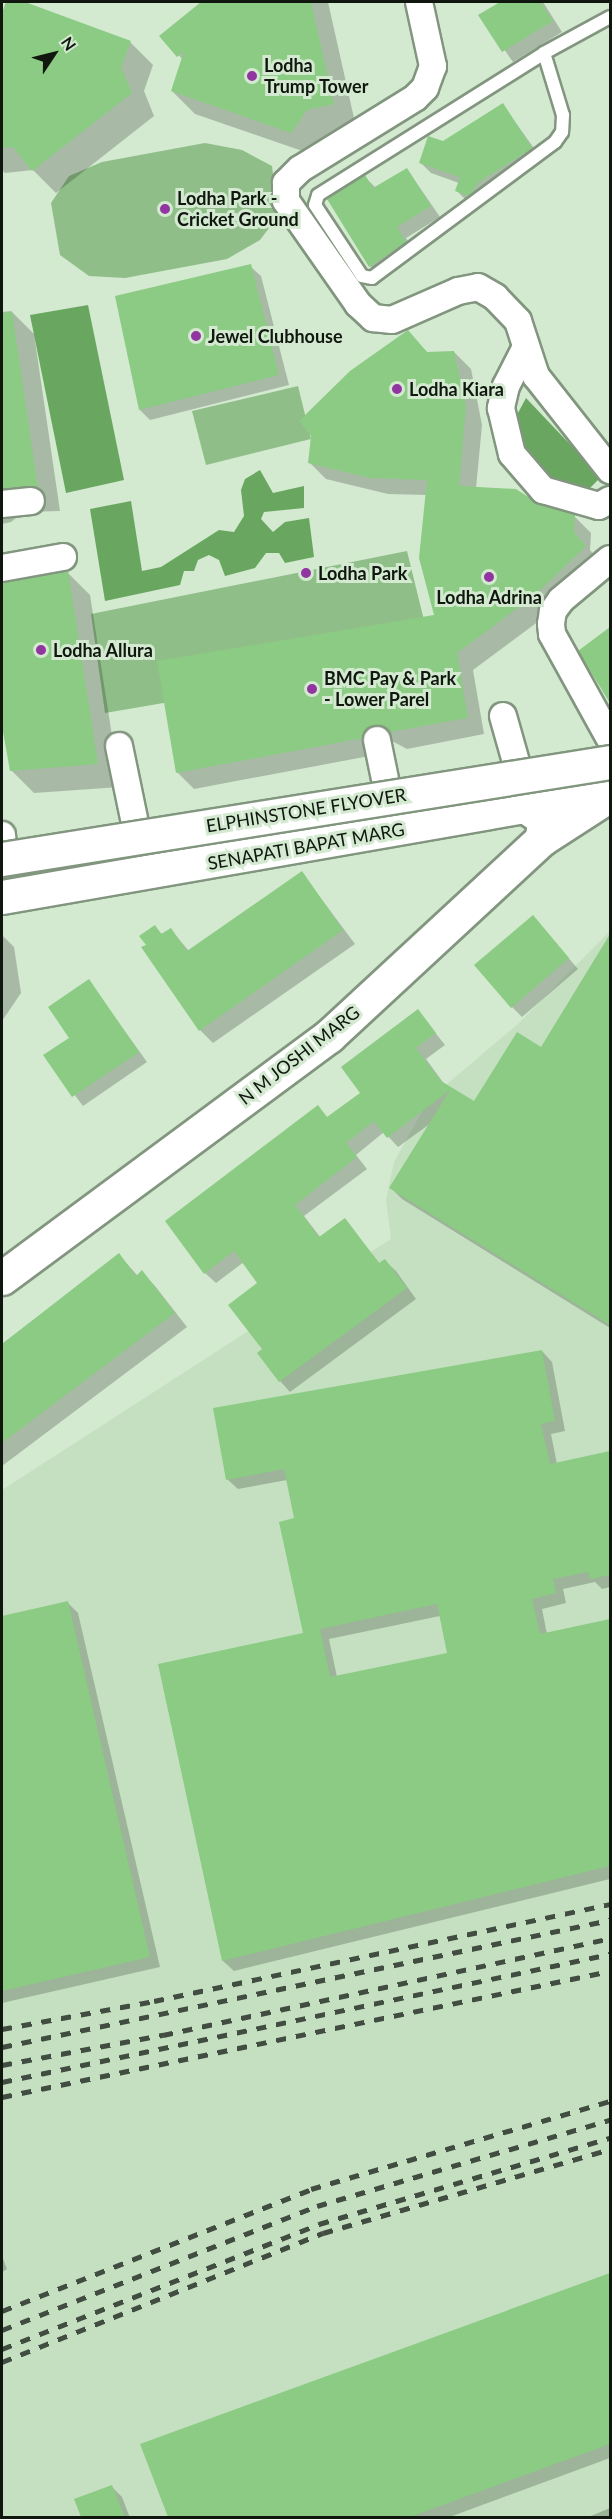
<!DOCTYPE html>
<style>
body{margin:0}
#map{position:relative;width:612px;height:2519px;overflow:hidden;background:#d3e9d0;font-family:Lato,sans-serif}
div>[style]{position:absolute}
.built>*{inset:0;background:#c5e0c1}
.green>*{inset:0;background:#8fbe88}
.water>*{inset:0;background:#69a760}
.shadow>*{inset:0;background:#0003}
.building>*{inset:0;background:#8bcb83}
.roads{filter:drop-shadow(2px 0 #82967f) drop-shadow(-2px 0 #82967f) drop-shadow(0 2px #82967f) drop-shadow(0 -2px #82967f)}
.service>*{height:12px;margin:-6px;padding:0 6px;transform-origin:6px;border-radius:6px;background:#fff}
.minor>*{height:26px;margin:-13px;padding:0 13px;transform-origin:13px;border-radius:13px;background:#fff}
.secondary>*{height:33px;margin:-16.5px;padding:0 16.5px;transform-origin:16.5px;border-radius:16.5px;background:#fff}
.primary>*{height:33px;margin:-16.5px;padding:0 16.5px;transform-origin:16.5px;border-radius:16.5px;background:#fff}
.rail>*{height:4.5px;margin-top:-2.25px;transform-origin:0;background:repeating-linear-gradient(90deg,#414d40 0 10px,transparent 0 20px)}
.bridges{filter:drop-shadow(2px 0 #82967f) drop-shadow(-2px 0 #82967f) drop-shadow(0 2px #82967f) drop-shadow(0 -2px #82967f)}
.primary-bridge>*{height:33px;margin:-16.5px;padding:0 16.5px;transform-origin:16.5px;border-radius:16.5px;background:#fff}
.dots>*{width:16px;height:16px;translate:-50% -50%;box-sizing:border-box;border:3px solid #d3e9d0;border-radius:50%}
span{translate:-50% -50%;white-space:nowrap;text-align:center;line-height:1.15;-webkit-text-stroke:6px #d3e9d0;paint-order:stroke}
.poi-label{font-size:18px;color:#0f170e;font-weight:700}
.left{translate:0 -50%;text-align:left}
.street-label{font-size:18px;color:#0f170e}
.frame{position:absolute;inset:0;border:3px solid #0f170e;pointer-events:none}
.north{position:absolute;left:24px;top:24px;width:60px;height:60px;-webkit-text-stroke:4px #d3e9d0;paint-order:stroke;rotate:55deg;font-size:16px;font-weight:700;line-height:24px;text-align:center;color:#0f170e}
.north::after{content:'';display:block;margin:auto;width:21px;height:27px;background:#0f170e;clip-path:polygon(50% 0,100% 100%,50% 72%,0 100%)}
</style>
<div id="map">
<div class="built">
<i style="clip-path:polygon(610px 931px,610px 2517px,2px 2518px,2px 1490px,391px 1239px,386px 1200px,394px 1162px,429px 1099px,518px 1024px)"></i>
</div>
<div class="green">
<i style="clip-path:polygon(205px 143px,242px 150px,272px 166px,278px 216px,260px 240px,227px 259px,125px 278px,89px 276px,60px 255px,51px 203px,69px 176px,102px 162px)"></i>
<i style="clip-path:polygon(298px 386px,311px 439px,206px 465px,192px 411px)"></i>
<i style="clip-path:polygon(407px 551px,433px 657px,105px 713px,91px 614px)"></i>
</div>
<div class="water">
<i style="clip-path:polygon(88px 305px,124px 480px,66px 493px,30px 315px)"></i>
<i style="clip-path:polygon(526px 398px,601px 477px,585px 493px,542px 475px,511px 426px)"></i>
<i style="clip-path:polygon(260px 470px,273px 493px,304px 486px,304px 508px,264px 512px,261px 519px,273px 532px,285px 522px,309px 518px,314px 557px,285px 563px,279px 553px,266px 553px,255px 568px,225px 576px,219px 560px,209px 555px,198px 560px,194px 571px,184px 571px,180px 585px,105px 601px,90px 509px,131px 501px,142px 571px,161px 567px,219px 530px,234px 532px,244px 516px,241px 490px,245px 479px)"></i>
</div>
<div class="shadow">
<i style="clip-path:polygon(7px 2px,20px 2px,130px 42px,153px 65px,144px 91px,154px 116px,56px 193px,33px 170px,5px 173px,2px 170px,2px 17px)"></i>
<i style="clip-path:polygon(203px 2px,328px 2px,356px 127px,330px 133px,314px 155px,195px 114px,172px 91px,183px 60px,162px 36px)"></i>
<i style="clip-path:polygon(503px 2px,543px 2px,562px 32px,513px 62px,480px 15px)"></i>
<i style="clip-path:polygon(503px 105px,541px 158px,467px 201px,457px 191px,459px 183px,431px 173px,421px 163px,444px 143px)"></i>
<i style="clip-path:polygon(407px 169px,440px 217px,406px 238px,415px 253px,381px 276px,370px 266px,365px 177px,376px 188px)"></i>
<i style="clip-path:polygon(250px 266px,261px 276px,289px 385px,150px 420px,140px 410px)"></i>
<i style="clip-path:polygon(11px 311px,34px 334px,60px 511px,24px 512px,11px 522px,2px 524px,2px 312px)"></i>
<i style="clip-path:polygon(407px 332px,429px 354px,454px 352px,471px 369px,482px 425px,476px 488px,574px 516px,591px 533px,590px 550px,602px 564px,551px 612px,473px 670px,484px 734px,407px 749px,392px 741px,380px 754px,194px 789px,177px 772px,435px 616px,427px 495px,388px 494px,326px 479px,309px 462px)"></i>
<i style="clip-path:polygon(67px 572px,90px 595px,120px 787px,34px 793px,11px 770px,2px 718px,2px 583px)"></i>
<i style="clip-path:polygon(610px 629px,610px 701px,580px 651px)"></i>
<i style="clip-path:polygon(302px 873px,355px 944px,213px 1043px,200px 1030px,148px 945px,155px 927px,163px 935px,171px 930px,189px 951px)"></i>
<i style="clip-path:polygon(543px 928px,578px 969px,522px 1017px,512px 1007px)"></i>
<i style="clip-path:polygon(2px 935px,14px 947px,21px 993px,2px 1021px)"></i>
<i style="clip-path:polygon(610px 936px,610px 1328px,402px 1199px,391px 1188px,431px 1123px,398px 1147px,384px 1132px,356px 1155px,367px 1169px,304px 1216px,321px 1238px,345px 1220px,380px 1264px,385px 1261px,396px 1271px,416px 1299px,290px 1392px,280px 1381px,264px 1350px,259px 1284px,244px 1262px,216px 1283px,205px 1273px,318px 1107px,328px 1118px,362px 1093px,418px 1011px,445px 1045px,426px 1059px,445px 1085px,475px 1103px,542px 1049px)"></i>
<i style="clip-path:polygon(89px 981px,147px 1062px,83px 1106px,45px 1056px,71px 1038px)"></i>
<i style="clip-path:polygon(119px 1255px,138px 1276px,142px 1272px,155px 1286px,187px 1327px,2px 1466px,2px 1344px)"></i>
<i style="clip-path:polygon(evenodd,542px 1351px,552px 1362px,565px 1431px,551px 1434px,557px 1464px,610px 1453px,610px 1587px,602px 1589px,595px 1582px,563px 1589px,566px 1603px,542px 1609px,547px 1634px,610px 1622px,610px 1879px,234px 1971px,223px 1961px,305px 1635px,296px 1519px,287px 1480px,238px 1489px,227px 1479px,542px 1351px,440px 1616px,448px 1654px,337px 1677px,329px 1639px,440px 1616px)"></i>
<i style="clip-path:polygon(68px 1603px,78px 1613px,160px 1967px,2px 2003px,2px 1618px)"></i>
<i style="clip-path:polygon(2px 2256px,7px 2269px,2px 2272px)"></i>
<i style="clip-path:polygon(610px 2274px,610px 2458px,447px 2518px,169px 2518px,142px 2445px)"></i>
<i style="clip-path:polygon(112px 2487px,122px 2497px,130px 2518px,82px 2518px,76px 2500px)"></i>
<i style="clip-path:polygon(610px 2508px,610px 2518px,586px 2518px)"></i>
</div>
<div class="building">
<i style="clip-path:polygon(6px 2px,25px 2px,131px 41px,121px 67px,132px 93px,32px 171px,13px 147px,2px 148px,2px 13px)"></i>
<i style="clip-path:polygon(201px 2px,311px 2px,334px 104px,307px 110px,291px 133px,171px 91px,184px 51px,177px 57px,159px 36px)"></i>
<i style="clip-path:polygon(500px 2px,540px 2px,553px 21px,502px 52px,478px 15px)"></i>
<i style="clip-path:polygon(503px 103px,532px 148px,479px 182px,469px 196px,455px 191px,460px 177px,419px 163px,428px 136px,443px 141px)"></i>
<i style="clip-path:polygon(407px 168px,431px 206px,397px 227px,406px 242px,369px 267px,327px 199px,365px 175px,373px 188px)"></i>
<i style="clip-path:polygon(251px 264px,279px 375px,139px 410px,115px 296px)"></i>
<i style="clip-path:polygon(12px 312px,38px 488px,2px 489px,2px 313px)"></i>
<i style="clip-path:polygon(408px 330px,427px 352px,454px 351px,466px 407px,459px 486px,516px 489px,539px 504px,575px 515px,574px 532px,586px 546px,534px 596px,457px 653px,468px 718px,390px 732px,375px 725px,363px 738px,176px 773px,157px 661px,434px 615px,419px 558px,427px 480px,370px 478px,308px 463px,311px 436px,299px 421px,350px 371px)"></i>
<i style="clip-path:polygon(68px 571px,98px 764px,10px 771px,2px 726px,2px 583px)"></i>
<i style="clip-path:polygon(610px 627px,610px 703px,578px 651px)"></i>
<i style="clip-path:polygon(302px 871px,343px 930px,199px 1031px,141px 947px,146px 945px,139px 936px,155px 925px,161px 934px,171px 928px,187px 951px)"></i>
<i style="clip-path:polygon(533px 915px,569px 958px,511px 1008px,474px 965px)"></i>
<i style="clip-path:polygon(610px 934px,610px 1325px,389px 1188px,450px 1090px,387px 1138px,374px 1121px,346px 1143px,357px 1157px,295px 1205px,319px 1237px,345px 1218px,379px 1263px,385px 1259px,407px 1288px,279px 1382px,257px 1353px,262px 1349px,228px 1305px,257px 1283px,234px 1251px,204px 1274px,165px 1221px,318px 1105px,327px 1117px,360px 1093px,341px 1067px,418px 1009px,436px 1033px,416px 1048px,441px 1081px,474px 1101px,517px 1032px,541px 1047px)"></i>
<i style="clip-path:polygon(89px 979px,139px 1052px,72px 1097px,43px 1055px,69px 1038px,48px 1007px)"></i>
<i style="clip-path:polygon(119px 1253px,136px 1276px,142px 1270px,175px 1313px,2px 1443px,2px 1344px)"></i>
<i style="clip-path:polygon(evenodd,542px 1350px,555px 1421px,541px 1424px,550px 1464px,610px 1451px,610px 1575px,590px 1579px,588px 1572px,553px 1579px,556px 1593px,532px 1599px,540px 1634px,610px 1619px,610px 1866px,222px 1961px,158px 1664px,303px 1633px,279px 1522px,294px 1518px,284px 1469px,226px 1480px,213px 1408px,542px 1350px,437px 1604px,447px 1653px,330px 1677px,320px 1629px,437px 1604px)"></i>
<i style="clip-path:polygon(68px 1601px,150px 1957px,2px 1991px,2px 1616px)"></i>
<i style="clip-path:polygon(610px 2273px,610px 2444px,410px 2517px,168px 2517px,140px 2444px)"></i>
<i style="clip-path:polygon(112px 2485px,125px 2517px,81px 2517px,74px 2499px)"></i>
</div>
<div class="roads">
<div class="service">
<i style="left:544px;top:53px;width:65px;rotate:73deg"></i>
<i style="left:563px;top:115px;width:17px;rotate:93deg"></i>
<i style="left:562px;top:132px;width:12px;rotate:125deg"></i>
<i style="left:555px;top:142px;width:228px;rotate:143.4deg"></i>
<i style="left:372px;top:278px;width:10px;rotate:-169deg"></i>
<i style="left:362px;top:276px;width:85px;rotate:-123.5deg"></i>
<i style="left:315px;top:205px;width:10px;rotate:-73deg"></i>
<i style="left:318px;top:195px;width:267px;rotate:-32.1deg"></i>
<i style="left:544px;top:53px;width:75px;rotate:-28.6deg"></i>
</div>
<div class="minor">
<i style="left:419px;top:2px;width:66px;rotate:77.7deg"></i>
<i style="left:433px;top:66px;width:23px;rotate:110deg"></i>
<i style="left:425px;top:88px;width:14px;rotate:135deg"></i>
<i style="left:415px;top:98px;width:135px;rotate:148.3deg"></i>
<i style="left:300px;top:169px;width:20px;rotate:135deg"></i>
<i style="left:286px;top:183px;width:18px;rotate:90deg"></i>
<i style="left:286px;top:201px;width:126px;rotate:55deg"></i>
<i style="left:358px;top:304px;width:21px;rotate:43deg"></i>
<i style="left:373px;top:318px;width:19px;rotate:6deg"></i>
<i style="left:392px;top:320px;width:72px;rotate:-23.7deg"></i>
<i style="left:458px;top:291px;width:20px;rotate:-11deg"></i>
<i style="left:478px;top:287px;width:20px;rotate:30deg"></i>
<i style="left:495px;top:297px;width:33px;rotate:46deg"></i>
<i style="left:518px;top:321px;width:58px;rotate:71.9deg"></i>
<i style="left:536px;top:376px;width:120px;rotate:51.8deg"></i>
<i style="left:526px;top:347px;width:44px;rotate:117.1deg"></i>
<i style="left:506px;top:386px;width:23px;rotate:103deg"></i>
<i style="left:501px;top:408px;width:47px;rotate:76.6deg"></i>
<i style="left:512px;top:454px;width:48px;rotate:49.3deg"></i>
<i style="left:543px;top:490px;width:58px;rotate:15.9deg"></i>
<i style="left:599px;top:506px;width:13px;rotate:-29deg"></i>
<i style="left:2px;top:504px;width:29px;rotate:-6deg"></i>
<i style="left:610px;top:559px;width:64px;rotate:140.1deg"></i>
<i style="left:561px;top:600px;width:14px;rotate:126deg"></i>
<i style="left:553px;top:611px;width:13px;rotate:99deg"></i>
<i style="left:551px;top:624px;width:10px;rotate:84deg"></i>
<i style="left:552px;top:634px;width:120px;rotate:61.1deg"></i>
<i style="left:2px;top:568px;width:62px;rotate:-10.2deg"></i>
<i style="left:503px;top:716px;width:48px;rotate:74.2deg"></i>
<i style="left:377px;top:740px;width:45px;rotate:78.4deg"></i>
<i style="left:119px;top:746px;width:79px;rotate:78.3deg"></i>
<i style="left:2px;top:835px;width:9px;rotate:84deg"></i>
</div>
<div class="secondary">
<i style="left:2px;top:1278px;width:407px;rotate:-36.5deg"></i>
<i style="left:329px;top:1036px;width:290px;rotate:-42.8deg"></i>
<i style="left:542px;top:839px;width:81px;rotate:-32.9deg"></i>
</div>
<div class="primary">
<i style="left:524px;top:793px;width:16px;rotate:75deg"></i>
<i style="left:528px;top:808px;width:19px;rotate:35deg"></i>
<i style="left:544px;top:819px;width:20px;rotate:96deg"></i>
<i style="left:2px;top:897px;width:617px;rotate:-9.89deg"></i>
</div>
</div>
<div class="rail">
<i style="left:2px;top:2029px;width:155px;rotate:-10.4deg"></i>
<i style="left:154px;top:2001px;width:466px;rotate:-12deg"></i>
<i style="left:2px;top:2047px;width:621px;rotate:-11.8deg"></i>
<i style="left:2px;top:2065px;width:164px;rotate:-10.6deg"></i>
<i style="left:163px;top:2035px;width:457px;rotate:-12.2deg"></i>
<i style="left:2px;top:2082px;width:621px;rotate:-11.89deg"></i>
<i style="left:2px;top:2097px;width:621px;rotate:-11.71deg"></i>
<i style="left:2px;top:2311px;width:332px;rotate:-21.5deg"></i>
<i style="left:311px;top:2189px;width:312px;rotate:-16.4deg"></i>
<i style="left:2px;top:2330px;width:339px;rotate:-21.5deg"></i>
<i style="left:317px;top:2206px;width:305px;rotate:-16.4deg"></i>
<i style="left:2px;top:2349px;width:341px;rotate:-21.5deg"></i>
<i style="left:319px;top:2224px;width:303px;rotate:-16.5deg"></i>
<i style="left:2px;top:2362px;width:346px;rotate:-21.9deg"></i>
<i style="left:323px;top:2233px;width:299px;rotate:-16.3deg"></i>
</div>
<div class="bridges">
<div class="primary-bridge">
<i style="left:2px;top:859px;width:616px;rotate:-9.06deg"></i>
</div>
</div>
<div class="dots">
<i style="left:252px;top:76px;background:#9136a1"></i>
<i style="left:165px;top:209px;background:#9136a1"></i>
<i style="left:196px;top:336px;background:#9136a1"></i>
<i style="left:397px;top:389px;background:#9136a1"></i>
<i style="left:306px;top:573px;background:#9136a1"></i>
<i style="left:489px;top:577px;background:#9136a1"></i>
<i style="left:41px;top:650px;background:#9136a1"></i>
<i style="left:312px;top:689px;background:#9136a1"></i>
</div>
<div class="poi-label">
<span class="left" style="left:264px;top:76px">Lodha<br>Trump Tower</span>
<span class="left" style="left:177px;top:209px">Lodha Park -<br>Cricket Ground</span>
<span class="left" style="left:208px;top:336px">Jewel Clubhouse</span>
<span class="left" style="left:409px;top:389px">Lodha Kiara</span>
<span class="left" style="left:318px;top:573px">Lodha Park</span>
<span style="left:489px;top:597px">Lodha Adrina</span>
<span class="left" style="left:53px;top:650px">Lodha Allura</span>
<span class="left" style="left:324px;top:689px">BMC Pay &amp; Park<br>- Lower Parel</span>
</div>
<div class="street-label">
<span style="left:306px;top:810px;rotate:-9deg">ELPHINSTONE FLYOVER</span>
<span style="left:306px;top:846px;rotate:-10deg">SENAPATI BAPAT MARG</span>
<span style="left:299px;top:1055px;rotate:-38deg">N M JOSHI MARG</span>
</div>
<div class="frame"></div>
<div class="north">N</div>
</div>
